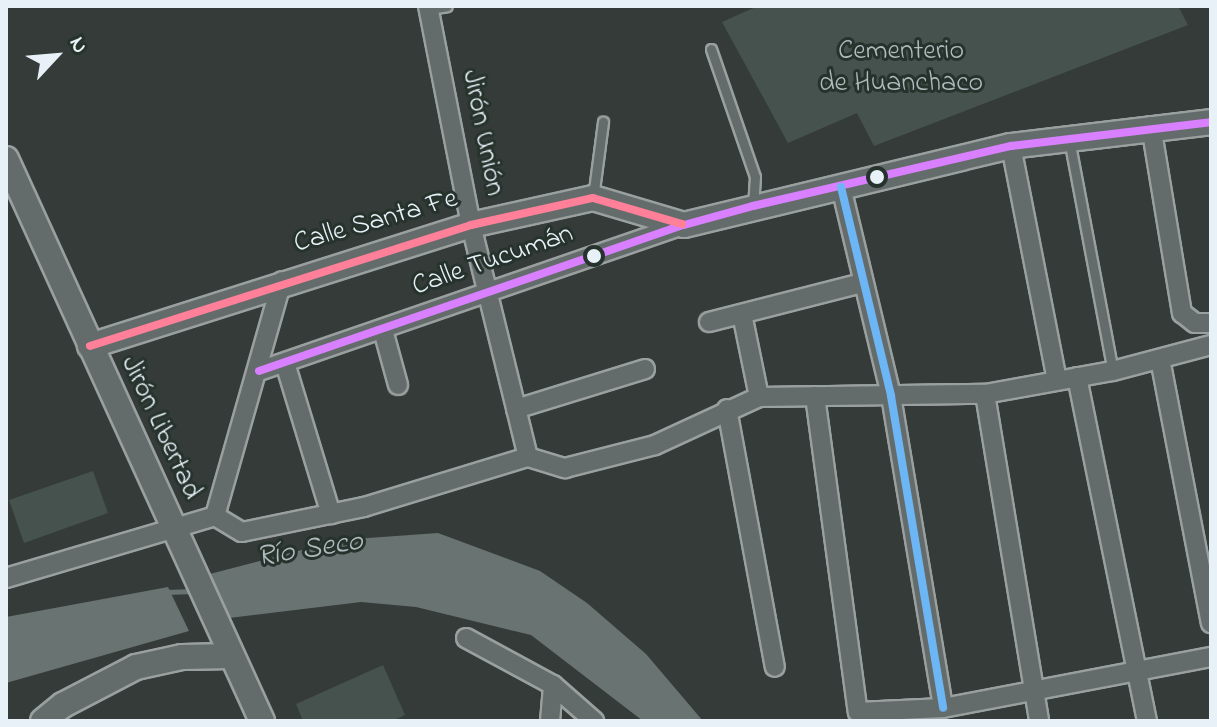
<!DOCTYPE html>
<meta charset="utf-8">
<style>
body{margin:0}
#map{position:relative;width:1217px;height:727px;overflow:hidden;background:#353b38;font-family:"Indie Flower",sans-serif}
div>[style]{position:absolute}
.green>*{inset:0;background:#46524e}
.water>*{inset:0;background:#687372}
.stream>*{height:5px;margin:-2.5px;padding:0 2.5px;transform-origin:2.5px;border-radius:2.5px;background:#687372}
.roads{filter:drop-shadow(2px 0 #9a9f9f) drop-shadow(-2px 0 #9a9f9f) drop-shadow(0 2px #9a9f9f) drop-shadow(0 -2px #9a9f9f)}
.service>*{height:9px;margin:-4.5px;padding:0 4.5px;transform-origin:4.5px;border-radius:4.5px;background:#646b6b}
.minor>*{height:18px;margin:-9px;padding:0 9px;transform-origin:9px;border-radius:9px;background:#646b6b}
.tertiary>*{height:24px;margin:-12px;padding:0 12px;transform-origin:12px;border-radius:12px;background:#646b6b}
.bus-1>*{height:8px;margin:-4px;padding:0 4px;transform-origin:4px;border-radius:4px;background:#d880ff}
.bus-2>*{height:8px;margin:-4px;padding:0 4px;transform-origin:4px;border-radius:4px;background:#6db6f5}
.bus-3>*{height:8px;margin:-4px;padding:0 4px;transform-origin:4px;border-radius:4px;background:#ff8098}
.dots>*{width:22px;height:22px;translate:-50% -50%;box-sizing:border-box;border:4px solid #26332d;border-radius:50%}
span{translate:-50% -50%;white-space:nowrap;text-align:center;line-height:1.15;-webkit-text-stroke:6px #26332d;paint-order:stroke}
.park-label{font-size:28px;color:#b0bbbe}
.street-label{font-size:28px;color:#e8f1f8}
.water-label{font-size:30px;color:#b1bbbe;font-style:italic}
.frame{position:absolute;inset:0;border:8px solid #e8f1f8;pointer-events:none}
.north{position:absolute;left:16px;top:16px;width:80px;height:80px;-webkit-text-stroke:6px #26332d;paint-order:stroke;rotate:64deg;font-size:22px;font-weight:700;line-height:32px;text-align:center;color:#e8f1f8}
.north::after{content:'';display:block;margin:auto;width:28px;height:36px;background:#e8f1f8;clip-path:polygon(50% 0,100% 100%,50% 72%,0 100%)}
</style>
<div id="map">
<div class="green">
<i style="clip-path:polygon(758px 6px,1178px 6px,1188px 25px,874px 146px,857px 113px,788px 143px,722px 22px)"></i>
<i style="clip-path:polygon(93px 471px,108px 513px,24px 543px,9px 500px)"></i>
<i style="clip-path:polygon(383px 665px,405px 715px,392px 721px,303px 721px,296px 704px)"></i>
</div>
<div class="water">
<i style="clip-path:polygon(438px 533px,540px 571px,587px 603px,646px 654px,703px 721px,643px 721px,531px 635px,416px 607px,361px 602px,221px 619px,202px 576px,340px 540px)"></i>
<i style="clip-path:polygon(168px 587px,189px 631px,6px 683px,6px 617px)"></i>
</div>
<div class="stream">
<i style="left:165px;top:592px;width:30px;rotate:-2deg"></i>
</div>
<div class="roads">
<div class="service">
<i style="left:429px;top:9px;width:18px;rotate:-9deg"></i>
<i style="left:711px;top:49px;width:135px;rotate:71deg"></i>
<i style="left:755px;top:177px;width:29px;rotate:94deg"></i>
<i style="left:1069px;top:139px;width:236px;rotate:79.3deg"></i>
<i style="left:593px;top:198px;width:77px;rotate:-82.5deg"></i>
</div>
<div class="minor">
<i style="left:428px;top:6px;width:223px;rotate:78.9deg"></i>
<i style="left:471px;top:225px;width:239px;rotate:76.2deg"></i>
<i style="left:1151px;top:126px;width:190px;rotate:80.6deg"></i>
<i style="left:1182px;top:313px;width:16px;rotate:38deg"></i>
<i style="left:1195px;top:323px;width:16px"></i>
<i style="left:1011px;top:146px;width:239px;rotate:78.9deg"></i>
<i style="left:841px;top:187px;width:215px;rotate:76.5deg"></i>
<i style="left:891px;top:396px;width:316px;rotate:80.5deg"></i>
<i style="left:742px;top:314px;width:85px;rotate:78.4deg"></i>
<i style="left:709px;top:322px;width:158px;rotate:-14.3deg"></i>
<i style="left:383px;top:330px;width:57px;rotate:74.7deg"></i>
<i style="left:1160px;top:359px;width:269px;rotate:79.1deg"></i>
<i style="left:285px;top:363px;width:158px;rotate:73.1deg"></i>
<i style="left:259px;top:371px;width:449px;rotate:-19deg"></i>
<i style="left:1077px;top:377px;width:351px;rotate:78.5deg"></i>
<i style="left:985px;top:394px;width:331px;rotate:80.6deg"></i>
<i style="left:815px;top:396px;width:319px;rotate:82.3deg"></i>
<i style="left:858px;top:712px;width:85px;rotate:-2.7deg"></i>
<i style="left:943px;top:708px;width:273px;rotate:-10.8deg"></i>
<i style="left:516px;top:409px;width:135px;rotate:-17.2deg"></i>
<i style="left:727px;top:409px;width:262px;rotate:79.5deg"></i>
<i style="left:215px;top:516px;width:31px;rotate:31deg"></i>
<i style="left:242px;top:532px;width:125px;rotate:-11.6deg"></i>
<i style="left:364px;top:507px;width:171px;rotate:-17deg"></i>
<i style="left:528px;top:457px;width:39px;rotate:17deg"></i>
<i style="left:565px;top:468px;width:93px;rotate:-14.3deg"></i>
<i style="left:655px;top:445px;width:115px;rotate:-24.8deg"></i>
<i style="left:759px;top:397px;width:226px;rotate:-0.8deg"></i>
<i style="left:985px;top:394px;width:130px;rotate:-10.2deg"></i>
<i style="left:1113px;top:371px;width:101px;rotate:-14.9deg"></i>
<i style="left:6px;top:578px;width:218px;rotate:-16.5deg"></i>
<i style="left:215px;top:516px;width:244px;rotate:-74.1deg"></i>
<i style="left:466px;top:638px;width:99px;rotate:28.4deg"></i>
<i style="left:553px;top:685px;width:55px;rotate:41.3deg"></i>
<i style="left:550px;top:721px;width:36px;rotate:-85deg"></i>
</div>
<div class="tertiary">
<i style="left:6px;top:159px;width:618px;rotate:65.51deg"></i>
<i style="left:90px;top:346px;width:400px;rotate:-17.6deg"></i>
<i style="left:471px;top:225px;width:125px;rotate:-12.5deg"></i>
<i style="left:593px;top:198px;width:95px;rotate:16.5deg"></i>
<i style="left:684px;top:225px;width:336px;rotate:-13.6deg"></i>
<i style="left:1011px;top:146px;width:201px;rotate:-6.8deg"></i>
<i style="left:43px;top:721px;width:26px;rotate:-39deg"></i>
<i style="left:63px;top:705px;width:82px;rotate:-27.5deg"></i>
<i style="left:136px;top:667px;width:47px;rotate:-12.3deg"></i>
<i style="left:182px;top:657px;width:49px;rotate:-1.2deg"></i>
</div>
</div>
<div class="bus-1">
<i style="left:259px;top:371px;width:449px;rotate:-19deg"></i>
<i style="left:684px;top:225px;width:72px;rotate:-15.4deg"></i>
<i style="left:753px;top:206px;width:265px;rotate:-13.1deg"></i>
<i style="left:1011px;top:146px;width:201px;rotate:-6.8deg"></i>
</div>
<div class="bus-2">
<i style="left:841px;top:187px;width:215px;rotate:76.5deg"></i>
<i style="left:891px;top:396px;width:316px;rotate:80.5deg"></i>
</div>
<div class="bus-3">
<i style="left:90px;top:346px;width:400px;rotate:-17.6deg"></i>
<i style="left:471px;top:225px;width:125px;rotate:-12.5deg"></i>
<i style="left:593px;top:198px;width:93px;rotate:16.3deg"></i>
</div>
<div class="dots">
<i style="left:877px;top:177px;background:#e8f1f8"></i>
<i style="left:594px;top:256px;background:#e8f1f8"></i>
</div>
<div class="park-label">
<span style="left:901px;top:68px">Cementerio<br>de Huanchaco</span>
</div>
<div class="street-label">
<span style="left:482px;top:133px;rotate:79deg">Jirón Unión</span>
<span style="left:376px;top:222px;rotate:-16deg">Calle Santa Fe</span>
<span style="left:493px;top:261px;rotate:-19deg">Calle Tucumán</span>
<span style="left:160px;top:428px;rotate:65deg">Jirón Libertad</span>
</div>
<div class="water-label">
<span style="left:310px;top:550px;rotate:-9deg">Río Seco</span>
</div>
<div class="frame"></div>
<div class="north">N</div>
</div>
